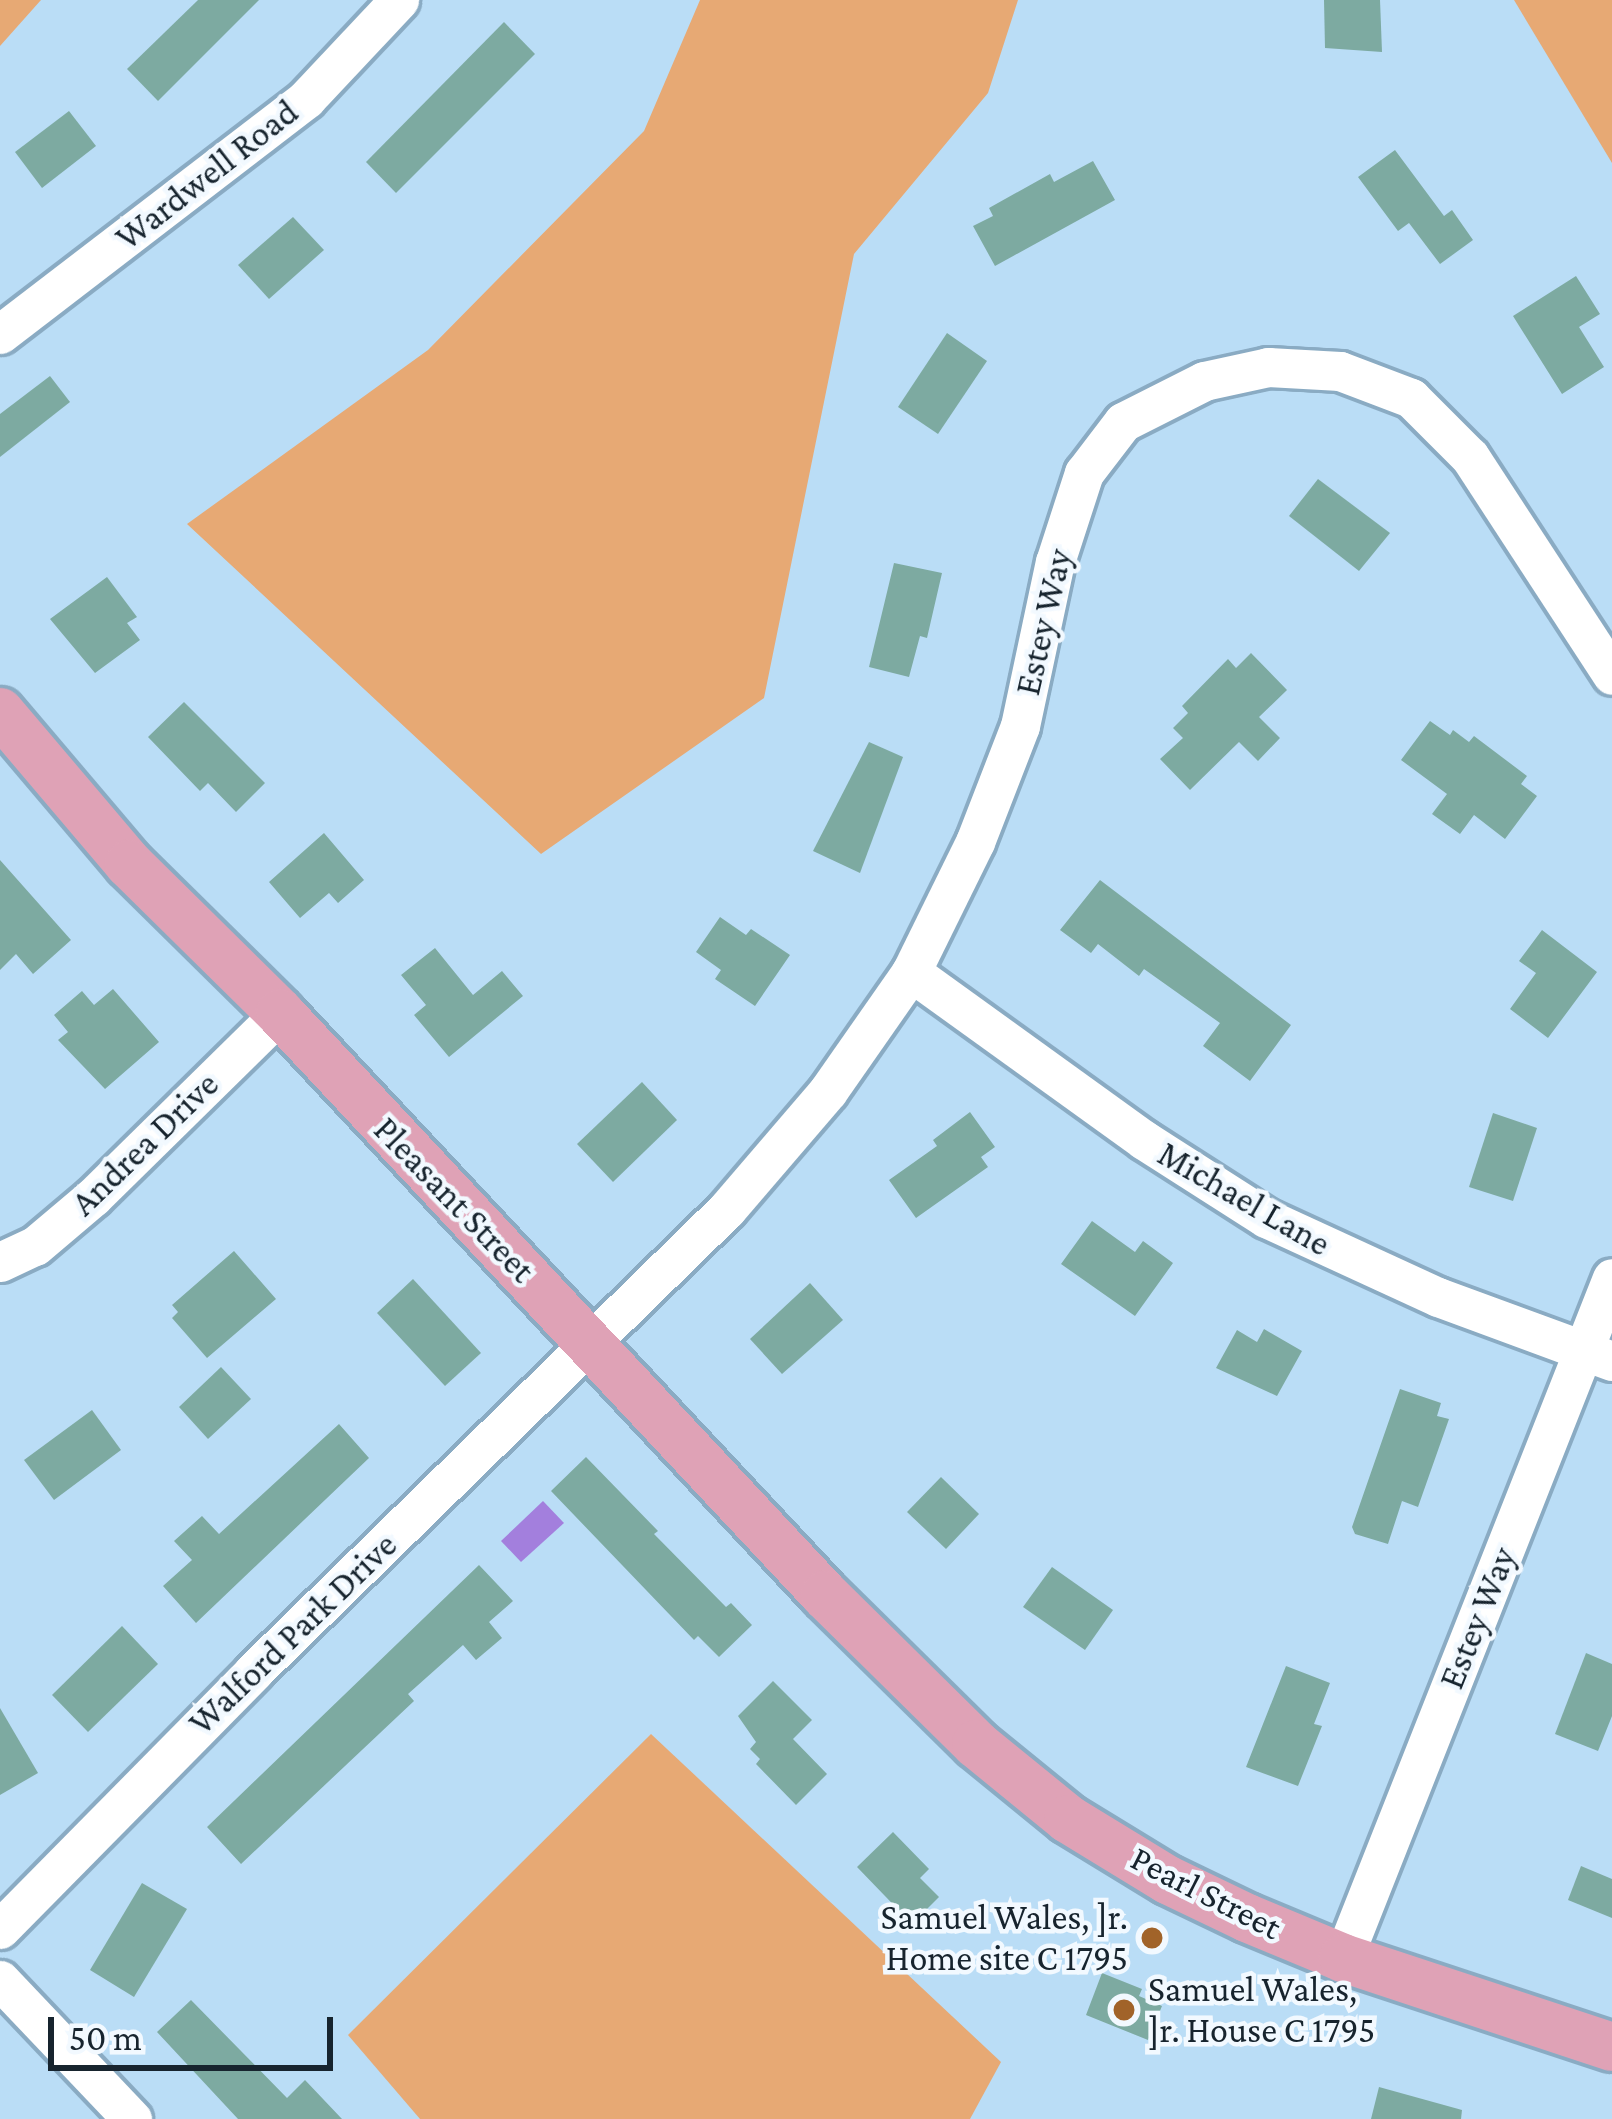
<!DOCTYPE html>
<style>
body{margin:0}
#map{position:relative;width:1612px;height:2119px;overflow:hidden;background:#baddf6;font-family:"Crimson Pro",serif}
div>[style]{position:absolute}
.green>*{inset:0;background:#e7a974}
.water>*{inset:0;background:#a37fdd}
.building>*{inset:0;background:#7daaa1}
.roads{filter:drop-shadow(3px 0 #8aabc3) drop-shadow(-3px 0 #8aabc3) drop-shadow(0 3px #8aabc3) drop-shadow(0 -3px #8aabc3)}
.minor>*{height:39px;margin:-19.5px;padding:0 19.5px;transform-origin:19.5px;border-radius:19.5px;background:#fff}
.major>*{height:48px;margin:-24px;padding:0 24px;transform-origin:24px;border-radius:24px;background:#dfa2b6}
.dots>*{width:33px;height:33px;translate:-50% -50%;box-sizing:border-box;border:6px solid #f2f9ff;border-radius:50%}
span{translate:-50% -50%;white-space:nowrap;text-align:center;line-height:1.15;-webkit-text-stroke:9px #f2f9ff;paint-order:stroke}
.street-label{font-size:36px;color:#17242e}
.poi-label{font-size:36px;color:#17242e}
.right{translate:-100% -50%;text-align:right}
.left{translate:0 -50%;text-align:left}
.scale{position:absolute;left:48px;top:2017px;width:285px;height:54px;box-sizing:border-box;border:6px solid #17242e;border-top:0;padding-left:15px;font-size:36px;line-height:42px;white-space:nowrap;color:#17242e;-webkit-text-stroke:9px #f2f9ff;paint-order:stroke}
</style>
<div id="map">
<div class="green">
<i style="clip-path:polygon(0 0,41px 0,0 46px)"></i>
<i style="clip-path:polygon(700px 0,1018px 0,988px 93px,854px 254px,764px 698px,541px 854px,187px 524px,428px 350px,644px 131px)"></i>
<i style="clip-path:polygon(1514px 0,1612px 0,1612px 163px)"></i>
<i style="clip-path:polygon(651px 1734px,1001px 2062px,970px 2119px,420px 2119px,348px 2035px)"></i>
</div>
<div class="water">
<i style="clip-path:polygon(543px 1501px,564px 1523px,521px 1562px,501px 1541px)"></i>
</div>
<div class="building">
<i style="clip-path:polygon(198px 0,259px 0,158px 101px,127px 69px)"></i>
<i style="clip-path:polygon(1324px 0,1380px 0,1382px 52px,1325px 48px)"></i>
<i style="clip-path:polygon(504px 22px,535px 54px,396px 193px,366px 162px)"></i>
<i style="clip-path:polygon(69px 111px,96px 146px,42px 188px,15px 152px)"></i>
<i style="clip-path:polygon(1395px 150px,1444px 216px,1452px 210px,1473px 240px,1440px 264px,1409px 223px,1398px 231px,1358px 177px)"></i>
<i style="clip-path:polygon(1093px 161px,1115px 200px,995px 266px,973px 226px,993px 216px,989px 208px,1050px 174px,1054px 182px)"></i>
<i style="clip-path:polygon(293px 217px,324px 250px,269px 299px,238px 265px)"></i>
<i style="clip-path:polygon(1576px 276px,1600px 314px,1579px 327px,1604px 367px,1562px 394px,1513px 316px)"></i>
<i style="clip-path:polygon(947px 333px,987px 361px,938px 434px,898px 407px)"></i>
<i style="clip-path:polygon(50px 376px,70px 402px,0 457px,0 414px)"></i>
<i style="clip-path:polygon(1318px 479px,1390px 533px,1359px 571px,1289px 516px)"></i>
<i style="clip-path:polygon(894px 563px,942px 573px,927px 638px,920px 636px,909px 677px,869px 667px)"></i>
<i style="clip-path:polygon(107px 577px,137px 617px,127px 623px,140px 640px,95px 673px,50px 619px)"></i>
<i style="clip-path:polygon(1251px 653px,1287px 690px,1259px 717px,1280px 738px,1258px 761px,1239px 742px,1190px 790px,1160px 759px,1183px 738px,1173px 728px,1188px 713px,1182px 706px,1228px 659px,1236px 668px)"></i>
<i style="clip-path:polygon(184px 702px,265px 783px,236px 812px,208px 783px,200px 791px,148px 737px)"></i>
<i style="clip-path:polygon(1430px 721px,1450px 735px,1453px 730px,1469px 742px,1474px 736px,1527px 776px,1521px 784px,1537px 796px,1505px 839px,1474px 815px,1460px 834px,1432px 814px,1447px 794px,1401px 760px)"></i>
<i style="clip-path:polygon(869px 742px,903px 757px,860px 873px,813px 851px)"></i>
<i style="clip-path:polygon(324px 833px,364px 880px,338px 903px,329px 893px,300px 918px,269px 882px)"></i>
<i style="clip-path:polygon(0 860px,71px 940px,33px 974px,16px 954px,0 970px)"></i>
<i style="clip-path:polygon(1100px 880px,1291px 1025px,1250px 1081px,1203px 1046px,1220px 1023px,1144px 969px,1139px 976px,1098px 944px,1091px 953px,1060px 930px)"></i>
<i style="clip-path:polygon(720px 917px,746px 935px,751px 929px,790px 955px,755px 1006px,715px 979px,721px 970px,696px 952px)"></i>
<i style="clip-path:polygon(1542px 930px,1597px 972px,1548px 1038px,1510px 1009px,1536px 973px,1519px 961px)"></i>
<i style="clip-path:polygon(435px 948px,473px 995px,502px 971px,523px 996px,449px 1057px,414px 1015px,426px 1005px,401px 975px)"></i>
<i style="clip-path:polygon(113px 989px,159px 1042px,105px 1089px,58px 1040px,68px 1032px,54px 1015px,82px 991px,94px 1005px)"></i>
<i style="clip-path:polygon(642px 1082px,677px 1120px,613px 1182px,577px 1144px)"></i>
<i style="clip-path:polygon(970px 1112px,995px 1147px,981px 1157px,988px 1167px,916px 1218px,889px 1180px,937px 1146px,933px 1140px)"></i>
<i style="clip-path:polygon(1493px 1113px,1537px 1128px,1513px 1201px,1469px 1187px)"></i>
<i style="clip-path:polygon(1092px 1221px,1135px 1252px,1143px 1241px,1173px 1263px,1135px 1316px,1061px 1264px)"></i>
<i style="clip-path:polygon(234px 1251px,276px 1299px,207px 1358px,172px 1318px,178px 1312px,172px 1305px)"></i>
<i style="clip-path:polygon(413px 1279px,481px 1353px,445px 1386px,377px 1313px)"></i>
<i style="clip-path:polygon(810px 1283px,843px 1320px,782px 1374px,750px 1339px)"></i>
<i style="clip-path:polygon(1264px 1329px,1302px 1351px,1277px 1396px,1216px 1368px,1237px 1330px,1257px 1342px)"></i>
<i style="clip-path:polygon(221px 1367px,251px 1399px,208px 1439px,179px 1407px)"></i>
<i style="clip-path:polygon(1400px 1389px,1441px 1403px,1437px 1416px,1449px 1419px,1418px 1507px,1402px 1501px,1388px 1544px,1355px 1534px,1352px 1527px)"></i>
<i style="clip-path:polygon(92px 1410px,121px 1450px,54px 1500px,24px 1460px)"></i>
<i style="clip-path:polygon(339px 1424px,369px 1458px,196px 1623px,163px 1586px,192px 1560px,174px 1541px,202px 1516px,219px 1534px)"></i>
<i style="clip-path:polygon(586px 1457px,658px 1531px,654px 1534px,726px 1607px,731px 1603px,752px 1625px,719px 1657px,698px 1636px,694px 1640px,551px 1491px)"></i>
<i style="clip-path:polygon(941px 1477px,979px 1514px,946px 1549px,907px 1512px)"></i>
<i style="clip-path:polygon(479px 1565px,513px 1601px,489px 1622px,502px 1638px,476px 1660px,463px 1645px,408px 1694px,414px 1701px,241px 1864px,207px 1827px)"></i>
<i style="clip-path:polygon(1052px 1567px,1113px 1610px,1085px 1650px,1023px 1607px)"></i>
<i style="clip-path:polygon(122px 1626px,158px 1664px,88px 1732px,52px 1695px)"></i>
<i style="clip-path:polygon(1586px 1653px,1612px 1664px,1612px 1716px,1598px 1751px,1555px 1734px)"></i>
<i style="clip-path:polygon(1286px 1666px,1330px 1683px,1314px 1724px,1322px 1726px,1298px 1786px,1246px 1767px)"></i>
<i style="clip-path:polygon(773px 1681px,812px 1720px,793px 1739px,827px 1774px,796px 1805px,756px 1764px,760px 1759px,750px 1749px,756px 1742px,738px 1716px)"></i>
<i style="clip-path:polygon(0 1708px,38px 1773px,0 1795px)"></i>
<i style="clip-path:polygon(893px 1832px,929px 1869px,920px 1878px,939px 1897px,912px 1924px,857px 1867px)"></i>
<i style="clip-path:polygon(1581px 1866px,1612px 1879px,1612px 1918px,1568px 1900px)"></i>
<i style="clip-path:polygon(142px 1883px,187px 1909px,134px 1997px,90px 1970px)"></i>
<i style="clip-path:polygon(1102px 1973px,1142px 1989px,1139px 1996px,1162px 2006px,1148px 2040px,1086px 2015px)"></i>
<i style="clip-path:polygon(191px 2000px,287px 2098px,305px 2080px,342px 2119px,238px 2119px,157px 2032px)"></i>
<i style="clip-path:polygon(1379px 2087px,1462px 2110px,1461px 2119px,1371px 2119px)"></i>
</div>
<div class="roads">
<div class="minor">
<i style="left:0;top:334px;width:386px;rotate:-37.5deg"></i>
<i style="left:306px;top:99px;width:136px;rotate:-46.8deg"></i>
<i style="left:911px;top:972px;width:287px;rotate:35.8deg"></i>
<i style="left:1144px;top:1140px;width:145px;rotate:32.6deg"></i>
<i style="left:1266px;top:1218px;width:189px;rotate:24.7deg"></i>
<i style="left:1438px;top:1297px;width:185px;rotate:20.2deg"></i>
<i style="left:0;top:1262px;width:38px;rotate:-25deg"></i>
<i style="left:35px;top:1246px;width:76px;rotate:-40.2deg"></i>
<i style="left:93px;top:1197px;width:262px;rotate:-44.5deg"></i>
<i style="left:0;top:1929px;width:361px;rotate:-45.4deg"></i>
<i style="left:253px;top:1672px;width:663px;rotate:-44.33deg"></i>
<i style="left:727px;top:1209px;width:155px;rotate:-49.4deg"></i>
<i style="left:828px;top:1091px;width:145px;rotate:-55.1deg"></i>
<i style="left:911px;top:972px;width:145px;rotate:-63.8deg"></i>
<i style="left:975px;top:842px;width:124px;rotate:-68.8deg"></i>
<i style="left:1020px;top:726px;width:168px;rotate:-78deg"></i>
<i style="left:1055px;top:562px;width:94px;rotate:-72deg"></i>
<i style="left:1084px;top:473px;width:64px;rotate:-52.6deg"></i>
<i style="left:1123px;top:422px;width:91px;rotate:-26.8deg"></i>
<i style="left:1204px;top:381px;width:66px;rotate:-12.3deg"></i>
<i style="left:1268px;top:367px;width:72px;rotate:3.2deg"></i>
<i style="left:1340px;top:371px;width:76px;rotate:20.8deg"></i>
<i style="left:1411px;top:398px;width:83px;rotate:45deg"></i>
<i style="left:1470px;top:457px;width:260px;rotate:56.9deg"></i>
<i style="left:1343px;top:1958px;width:731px;rotate:-68.42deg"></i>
<i style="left:0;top:1980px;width:192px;rotate:46.5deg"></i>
</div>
<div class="major">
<i style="left:0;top:712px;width:199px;rotate:49.7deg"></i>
<i style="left:129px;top:864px;width:212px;rotate:44.6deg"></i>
<i style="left:280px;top:1013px;width:797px;rotate:46.88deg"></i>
<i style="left:825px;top:1595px;width:212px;rotate:44.6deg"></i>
<i style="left:976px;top:1744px;width:119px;rotate:39.2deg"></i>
<i style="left:1068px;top:1819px;width:117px;rotate:31.4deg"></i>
<i style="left:1168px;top:1880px;width:88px;rotate:25.7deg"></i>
<i style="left:1247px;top:1918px;width:104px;rotate:22.6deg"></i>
<i style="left:1343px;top:1958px;width:283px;rotate:18.3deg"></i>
</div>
</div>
<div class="dots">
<i style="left:1152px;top:1938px;background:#a16329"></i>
<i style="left:1124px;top:2010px;background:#a16329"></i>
</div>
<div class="street-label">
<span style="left:207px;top:175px;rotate:-38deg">Wardwell Road</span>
<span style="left:1044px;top:622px;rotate:-77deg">Estey Way</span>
<span style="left:145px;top:1144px;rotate:-44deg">Andrea Drive</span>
<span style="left:1244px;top:1199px;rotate:30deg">Michael Lane</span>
<span style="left:454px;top:1200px;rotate:46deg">Pleasant Street</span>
<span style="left:1478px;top:1618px;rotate:-68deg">Estey Way</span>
<span style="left:293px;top:1634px;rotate:-44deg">Walford Park Drive</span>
<span style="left:1206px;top:1893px;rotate:27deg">Pearl Street</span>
</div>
<div class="poi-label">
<span class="right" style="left:1128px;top:1938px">Samuel Wales, ]r.<br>Home site C 1795</span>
<span class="left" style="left:1148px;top:2010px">Samuel Wales,<br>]r. House C 1795</span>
</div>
<div class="scale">50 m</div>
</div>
